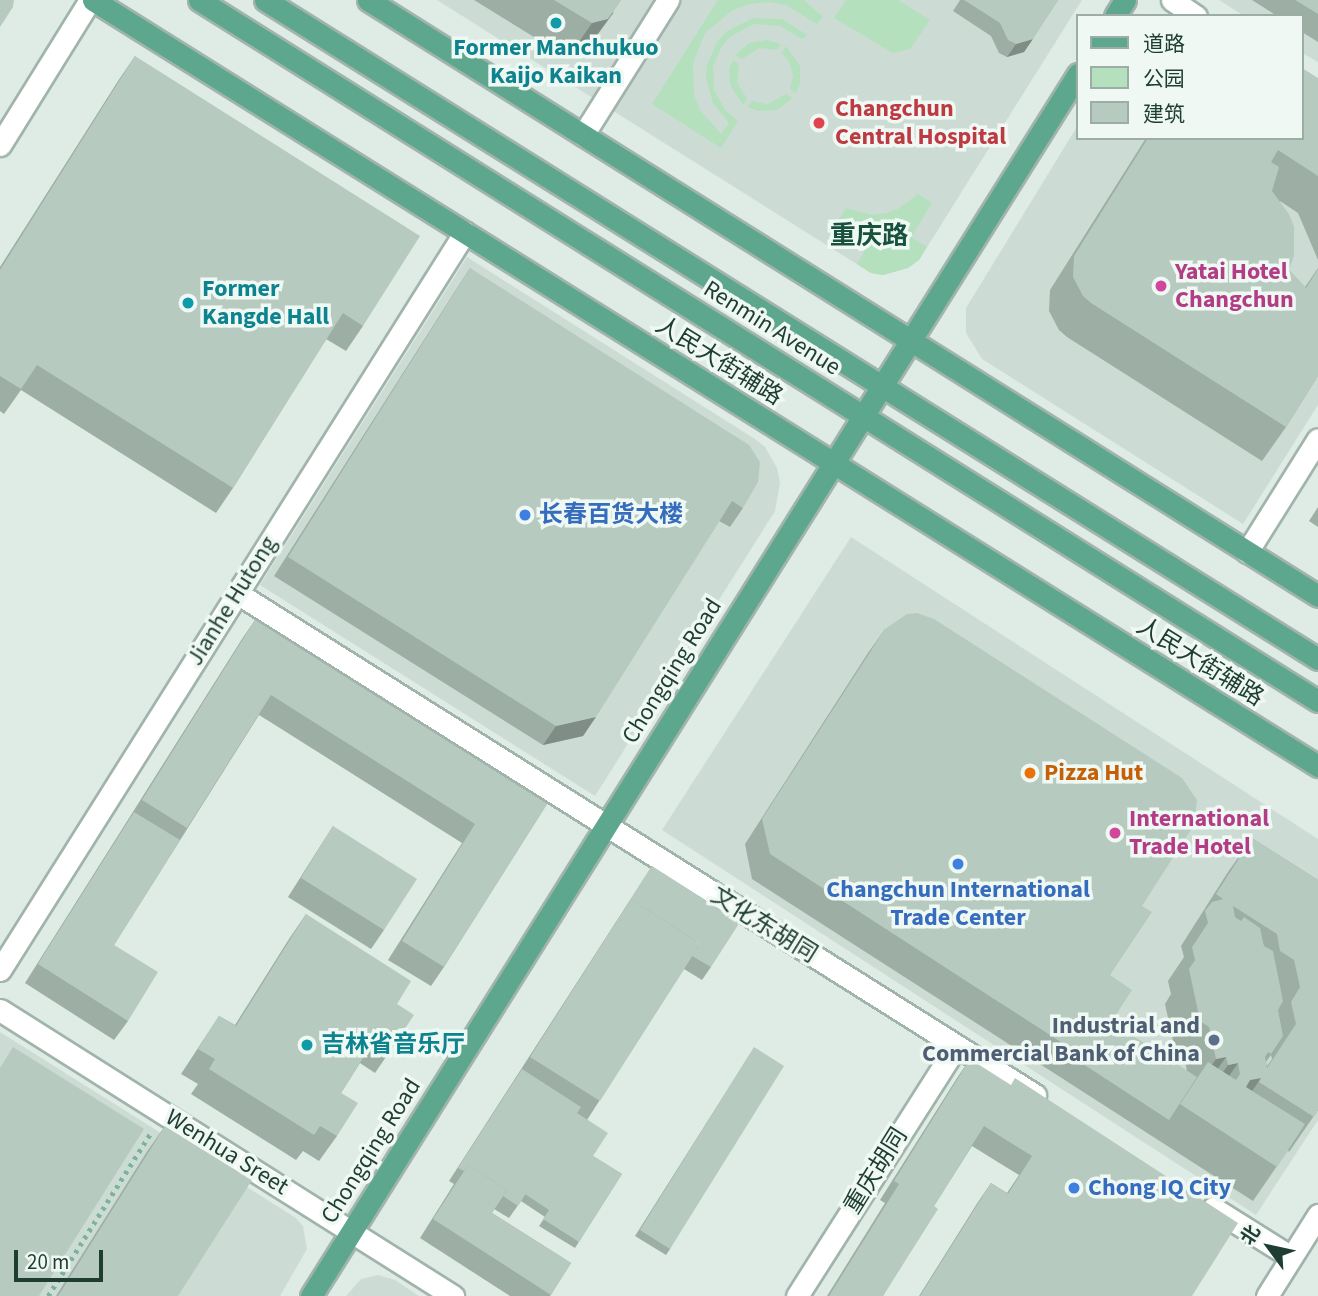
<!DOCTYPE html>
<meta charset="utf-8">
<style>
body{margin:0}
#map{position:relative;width:1318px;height:1296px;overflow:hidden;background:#deece5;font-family:"Source Sans 3","Noto Sans SC",sans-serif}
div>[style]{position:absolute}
.built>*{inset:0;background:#ccdcd4}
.green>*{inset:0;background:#b4e0bd}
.path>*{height:4.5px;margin-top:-2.25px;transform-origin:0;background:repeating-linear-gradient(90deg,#7bb39d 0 3.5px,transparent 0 8.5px)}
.roads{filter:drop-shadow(2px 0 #a1b4ac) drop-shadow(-2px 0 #a1b4ac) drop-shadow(0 2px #a1b4ac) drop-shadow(0 -2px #a1b4ac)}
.minor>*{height:21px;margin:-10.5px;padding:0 10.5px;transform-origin:10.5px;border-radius:10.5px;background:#fff}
.major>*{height:21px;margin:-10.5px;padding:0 10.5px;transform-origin:10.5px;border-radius:10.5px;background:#5ea78f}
.wall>*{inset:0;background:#9daea5}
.shaded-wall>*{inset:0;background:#7f8d86}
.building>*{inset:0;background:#b6cac0}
.dots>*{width:19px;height:19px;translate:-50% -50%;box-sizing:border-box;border:4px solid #eff8f3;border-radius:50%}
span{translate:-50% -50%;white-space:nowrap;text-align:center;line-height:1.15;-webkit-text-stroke:7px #eff8f3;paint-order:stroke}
.culture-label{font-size:24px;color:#0d838f;font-weight:700}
.left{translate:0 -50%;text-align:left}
.health-label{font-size:24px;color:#be3a42;font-weight:700}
.hotel-label{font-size:24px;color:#b23c85;font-weight:700}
.street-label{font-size:24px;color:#1e3d33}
.shop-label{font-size:24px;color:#366cbe;font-weight:700}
.food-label{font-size:24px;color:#c56008;font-weight:700}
.service-label{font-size:24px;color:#4e5e75;font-weight:700}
.right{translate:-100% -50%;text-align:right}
.neighbourhood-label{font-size:26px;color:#18523f;font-weight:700}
.legend{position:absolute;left:1076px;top:14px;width:228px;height:126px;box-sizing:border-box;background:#eff8f3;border:2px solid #9bada6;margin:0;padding:9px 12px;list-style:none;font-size:21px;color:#1e3d33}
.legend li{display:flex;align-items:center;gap:14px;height:35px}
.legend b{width:35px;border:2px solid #9bada6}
.north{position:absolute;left:1234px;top:1212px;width:70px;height:70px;-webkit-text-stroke:5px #eff8f3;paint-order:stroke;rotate:303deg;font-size:19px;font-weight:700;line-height:28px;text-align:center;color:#1e3d33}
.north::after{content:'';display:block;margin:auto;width:24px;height:32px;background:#1e3d33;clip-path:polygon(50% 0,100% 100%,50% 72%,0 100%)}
.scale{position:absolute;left:14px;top:1250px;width:89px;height:32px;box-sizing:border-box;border:4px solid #1e3d33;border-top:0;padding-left:9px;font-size:21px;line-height:24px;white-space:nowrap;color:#1e3d33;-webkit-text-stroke:5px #eff8f3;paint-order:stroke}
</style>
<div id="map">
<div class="built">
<i style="clip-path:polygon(437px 0,1082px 0,919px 260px,908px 268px,883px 275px,871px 273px)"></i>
<i style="clip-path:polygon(1219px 0,1318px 0,1318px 62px,1302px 53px,1302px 16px,1244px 16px)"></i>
<i style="clip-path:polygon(1318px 108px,1318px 405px,1243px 524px,982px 359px,966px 333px,966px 308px,1078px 125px,1078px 138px,1302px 138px)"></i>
<i style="clip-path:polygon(467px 257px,755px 439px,765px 447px,777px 468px,780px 483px,775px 511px,595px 796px,260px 585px)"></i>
<i style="clip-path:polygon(851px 537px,1318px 839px,1318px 1120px,1256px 1215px,662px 830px)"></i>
<i style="clip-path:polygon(0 1032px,296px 1218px,303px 1226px,307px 1249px,280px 1296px,0 1296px)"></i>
<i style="clip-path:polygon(378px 1275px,395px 1280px,419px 1296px,346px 1296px,361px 1279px)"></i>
</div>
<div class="green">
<i style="clip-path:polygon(718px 0,804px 0,823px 17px,817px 24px,786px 5px,768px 2px,750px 4px,733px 10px,705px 33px,693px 63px,694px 95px,700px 110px,721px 134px,729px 123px,713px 103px,706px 78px,707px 65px,717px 42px,727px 31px,753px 18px,782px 19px,807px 35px,802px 39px,780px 26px,754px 24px,731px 36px,722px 46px,713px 66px,714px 90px,725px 110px,738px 121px,721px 148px,652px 104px)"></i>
<i style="clip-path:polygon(846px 0,898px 0,930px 20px,910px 49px,893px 53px,834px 18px)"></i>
<i style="clip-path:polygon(767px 40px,781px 44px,777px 50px,759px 48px,742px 59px,735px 55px,749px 43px)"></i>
<i style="clip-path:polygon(786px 46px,800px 66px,800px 84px,796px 93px,790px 89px,793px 75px,789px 62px,782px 53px)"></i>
<i style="clip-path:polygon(733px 60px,739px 64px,737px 83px,747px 98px,743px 105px,730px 85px,729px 69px)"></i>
<i style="clip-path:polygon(786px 94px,793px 98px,777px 110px,759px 111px,747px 107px,752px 101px,768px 104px)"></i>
<i style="clip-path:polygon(918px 194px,932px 203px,911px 237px,927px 247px,919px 260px,908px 268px,883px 275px,871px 273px,857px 264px,866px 248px,834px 227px,846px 208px,872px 215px,886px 213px,898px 209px)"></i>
</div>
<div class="path">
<i style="left:48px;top:1296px;width:191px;rotate:-57.8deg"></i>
</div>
<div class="roads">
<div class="minor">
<i style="left:1172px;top:0;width:29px;rotate:34deg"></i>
<i style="left:583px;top:135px;width:160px;rotate:-57.8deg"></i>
<i style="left:0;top:145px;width:171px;rotate:-58.2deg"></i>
<i style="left:1247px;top:552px;width:133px;rotate:-57.9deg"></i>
<i style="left:237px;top:593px;width:943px;rotate:32.17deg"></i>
<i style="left:0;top:970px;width:872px;rotate:-57.79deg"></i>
<i style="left:0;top:1010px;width:536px;rotate:32.27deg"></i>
<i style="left:1213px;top:1208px;width:92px;rotate:32.1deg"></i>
<i style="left:797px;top:1296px;width:296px;rotate:-57.5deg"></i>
<i style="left:1267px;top:1296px;width:96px;rotate:-57.8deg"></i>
</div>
<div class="major">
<i style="left:93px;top:0;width:1445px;rotate:32.02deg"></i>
<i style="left:199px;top:0;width:1320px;rotate:32.07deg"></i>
<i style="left:265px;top:0;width:1242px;rotate:32.04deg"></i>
<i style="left:368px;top:0;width:1121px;rotate:32.1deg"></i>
<i style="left:1115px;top:16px;width:19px;rotate:-58deg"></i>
<i style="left:311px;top:1296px;width:1443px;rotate:-57.89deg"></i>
</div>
</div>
<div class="wall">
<i style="clip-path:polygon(474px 0,621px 0,584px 53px,568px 58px)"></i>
<i style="clip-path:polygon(960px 0,1058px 0,1024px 52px,1007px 57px,999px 53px,991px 36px,953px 11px)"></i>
<i style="clip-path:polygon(1252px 0,1318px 0,1318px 42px,1302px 32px,1302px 16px,1277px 16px)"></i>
<i style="clip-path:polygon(135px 56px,363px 326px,346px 351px,326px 339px,233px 488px,216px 513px,21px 390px,4px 414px,0 411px,0 267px,118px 81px)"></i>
<i style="clip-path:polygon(1318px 78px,1318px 260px,1298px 213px,1280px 201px,1289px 270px,1305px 287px,1318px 268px,1318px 376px,1286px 427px,1262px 461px,1067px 337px,1059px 330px,1049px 311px,1050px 290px,1146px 138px,1302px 138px)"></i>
<i style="clip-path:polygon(470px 268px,743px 508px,730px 527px,719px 521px,583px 736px,543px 745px,274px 576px,457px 288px)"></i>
<i style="clip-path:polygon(1318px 507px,1318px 527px,1309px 521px)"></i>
<i style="clip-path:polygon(255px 620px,547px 804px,444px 967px,431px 986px,388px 960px,462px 843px,259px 715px,114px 945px,128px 1021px,114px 1040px,25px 983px,242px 639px)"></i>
<i style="clip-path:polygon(evenodd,885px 629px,1142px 906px,1110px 975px,1111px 1022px,1187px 1071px,1185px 1061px,1176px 1055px,1165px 1004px,1171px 994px,1168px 981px,1184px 957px,1181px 946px,1228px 872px,1252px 838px,1318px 880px,1318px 1110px,1289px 1152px,1288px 1150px,1253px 1201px,752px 879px,745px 844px,868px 653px,885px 629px,1271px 1055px,1272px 1059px,1267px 1066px,1266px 1062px,1271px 1055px)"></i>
<i style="clip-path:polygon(333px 826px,384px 930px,371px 949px,288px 897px)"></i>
<i style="clip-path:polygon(652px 866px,711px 967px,702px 980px,684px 969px,587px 1120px,593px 1156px,622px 1174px,575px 1248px,539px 1226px,545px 1217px,521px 1201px,509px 1218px,494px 1209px,492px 1213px,571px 1263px,550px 1296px,510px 1296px,420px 1238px,454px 1184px,449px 1181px)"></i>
<i style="clip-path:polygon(306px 914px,397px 1004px,392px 1048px,375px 1073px,360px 1063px,341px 1093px,337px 1136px,319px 1161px,303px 1151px,296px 1160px,191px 1094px,198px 1084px,181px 1074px,219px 1016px,235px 1025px,289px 939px)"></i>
<i style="clip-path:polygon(750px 1054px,670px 1249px,666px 1255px,635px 1236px)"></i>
<i style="clip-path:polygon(970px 1059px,1192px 1296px,919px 1296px,978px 1202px,991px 1183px,1007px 1193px,1019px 1175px,972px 1146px,934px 1206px,883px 1296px,827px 1296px,885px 1203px,880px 1200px,957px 1078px)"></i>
<i style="clip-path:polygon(165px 1126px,178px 1296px,56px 1296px,148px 1150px)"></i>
</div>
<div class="shaded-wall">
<i style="clip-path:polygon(614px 12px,584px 53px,568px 58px,592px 23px)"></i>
<i style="clip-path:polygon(1033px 39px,1024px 52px,1007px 57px,1016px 44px)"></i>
<i style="clip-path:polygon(596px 717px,583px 736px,543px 745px,556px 726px)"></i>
<i style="clip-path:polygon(1226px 1057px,1202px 1091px,1192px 1093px,1216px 1059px)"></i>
<i style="clip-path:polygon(1238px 1063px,1214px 1098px,1203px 1100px,1228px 1065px)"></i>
<i style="clip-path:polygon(1261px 1078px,1237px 1113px,1226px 1115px,1250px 1080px)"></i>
</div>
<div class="building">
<i style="clip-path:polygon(0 0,14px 0,13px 7px,0 27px)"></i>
<i style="clip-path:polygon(554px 0,621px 0,608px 19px,592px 23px)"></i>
<i style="clip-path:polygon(964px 0,1058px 0,1033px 39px,1016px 44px,1008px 40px,1000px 23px)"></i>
<i style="clip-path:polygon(1295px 0,1318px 0,1318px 14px)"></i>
<i style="clip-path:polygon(135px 56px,420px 236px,363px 326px,343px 313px,233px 488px,37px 365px,21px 389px,0 376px,0 270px)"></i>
<i style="clip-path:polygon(1302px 68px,1318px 78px,1318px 176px,1278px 150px,1271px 162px,1279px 167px,1272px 191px,1289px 214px,1294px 227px,1294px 256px,1289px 270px,1306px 288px,1318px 269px,1318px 376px,1286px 427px,1091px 303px,1083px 296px,1073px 277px,1074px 256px,1148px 138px,1302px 138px)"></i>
<i style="clip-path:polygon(470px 268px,749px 445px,760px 462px,758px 482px,743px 508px,732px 501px,596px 717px,556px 726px,288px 557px)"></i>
<i style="clip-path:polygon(917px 613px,934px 619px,1182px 778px,1197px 800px,1194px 825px,1142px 906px,1152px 912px,1110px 975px,1132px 990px,1087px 1059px,770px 854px,762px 819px,885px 629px,907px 614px)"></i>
<i style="clip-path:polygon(255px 620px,547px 804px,444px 967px,402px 941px,475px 824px,271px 695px,187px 828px,142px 800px)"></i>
<i style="clip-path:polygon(134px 812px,180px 840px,114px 945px,158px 972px,128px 1021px,38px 964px)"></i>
<i style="clip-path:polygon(333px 826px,417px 879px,384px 930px,301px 878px)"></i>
<i style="clip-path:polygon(evenodd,1252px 838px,1318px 880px,1318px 1110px,1314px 1117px,1259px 1082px,1261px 1078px,1250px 1080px,1246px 1087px,1305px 1124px,1277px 1167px,1180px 1104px,1208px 1062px,1236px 1080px,1240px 1074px,1238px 1063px,1228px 1065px,1226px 1057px,1216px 1059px,1209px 1027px,1200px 1021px,1189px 969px,1195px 960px,1192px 947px,1208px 923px,1205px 911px,1212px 902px,1223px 899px,1216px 894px,1252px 838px,1233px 906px,1277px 934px,1280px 951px,1294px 960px,1300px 987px,1291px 1002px,1296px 1024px,1267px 1068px,1265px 1057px,1268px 1052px,1271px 1054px,1283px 1036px,1278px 1010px,1283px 1001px,1273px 951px,1264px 946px,1260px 928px,1244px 917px,1241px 921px,1235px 917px,1233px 906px)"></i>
<i style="clip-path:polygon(652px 866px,740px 922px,711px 967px,692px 956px,700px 944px,631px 899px,623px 911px)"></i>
<i style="clip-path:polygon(631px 899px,700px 944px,600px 1101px,530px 1057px)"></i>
<i style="clip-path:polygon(306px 914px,411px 981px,397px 1004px,414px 1015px,392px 1048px,376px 1037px,341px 1093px,358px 1103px,337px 1136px,320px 1126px,314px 1135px,209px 1069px,215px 1059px,198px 1049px,219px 1016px,236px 1026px)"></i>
<i style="clip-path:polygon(1111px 1022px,1197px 1077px,1169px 1120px,1083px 1064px)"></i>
<i style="clip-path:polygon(13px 1047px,144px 1129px,39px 1296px,0 1296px,0 1068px)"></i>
<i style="clip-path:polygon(754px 1047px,784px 1066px,670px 1249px,640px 1230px)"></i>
<i style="clip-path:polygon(970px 1059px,1011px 1085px,1015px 1078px,1238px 1223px,1192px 1296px,920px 1296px,991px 1183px,1008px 1194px,1032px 1156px,984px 1126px,934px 1206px,938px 1209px,883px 1296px,829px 1296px,899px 1184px,894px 1181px)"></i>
<i style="clip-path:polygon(522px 1069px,581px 1107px,518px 1206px,503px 1196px,507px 1190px,468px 1165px,464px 1171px,458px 1168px)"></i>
<i style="clip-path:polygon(577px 1113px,608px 1133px,593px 1156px,622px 1174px,579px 1242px,543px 1219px,549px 1210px,525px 1194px)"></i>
<i style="clip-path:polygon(165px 1126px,252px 1180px,178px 1296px,58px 1296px)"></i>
<i style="clip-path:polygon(468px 1165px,507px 1190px,492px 1213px,571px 1263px,551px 1295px,433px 1219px)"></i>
</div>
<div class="dots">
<i style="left:556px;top:23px;background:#0f9aa8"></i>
<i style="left:819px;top:123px;background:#e0444e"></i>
<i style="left:1161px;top:286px;background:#d1479c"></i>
<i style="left:188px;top:303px;background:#0f9aa8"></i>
<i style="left:525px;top:515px;background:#3f7fe0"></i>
<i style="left:1030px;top:773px;background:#e8710a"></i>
<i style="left:1115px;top:833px;background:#d1479c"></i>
<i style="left:958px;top:864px;background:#3f7fe0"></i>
<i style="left:1214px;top:1040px;background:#5c6f8a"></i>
<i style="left:307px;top:1045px;background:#0f9aa8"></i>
<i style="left:1074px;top:1188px;background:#3f7fe0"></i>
</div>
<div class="culture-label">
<span style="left:556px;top:62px">Former Manchukuo<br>Kaijo Kaikan</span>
<span class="left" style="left:202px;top:303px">Former<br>Kangde Hall</span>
<span class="left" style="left:321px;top:1045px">吉林省音乐厅</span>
</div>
<div class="health-label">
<span class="left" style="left:835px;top:123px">Changchun<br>Central Hospital</span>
</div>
<div class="hotel-label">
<span class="left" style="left:1175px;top:286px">Yatai Hotel<br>Changchun</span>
<span class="left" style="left:1129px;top:833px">International<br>Trade Hotel</span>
</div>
<div class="street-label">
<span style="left:772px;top:328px;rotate:32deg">Renmin Avenue</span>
<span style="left:719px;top:361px;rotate:32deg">人民大街辅路</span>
<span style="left:232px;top:601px;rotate:-58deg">Jianhe Hutong</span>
<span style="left:1200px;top:662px;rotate:32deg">人民大街辅路</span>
<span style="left:672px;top:671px;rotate:-58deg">Chongqing Road</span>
<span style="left:764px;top:925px;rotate:32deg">文化东胡同</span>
<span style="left:371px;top:1151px;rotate:-58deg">Chongqing Road</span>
<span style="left:227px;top:1152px;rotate:32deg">Wenhua Sreet</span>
<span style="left:876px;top:1171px;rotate:-58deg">重庆胡同</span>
</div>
<div class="shop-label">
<span class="left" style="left:539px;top:515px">长春百货大楼</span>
<span style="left:958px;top:904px">Changchun International<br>Trade Center</span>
<span class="left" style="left:1088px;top:1188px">Chong IQ City</span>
</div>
<div class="food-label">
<span class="left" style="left:1044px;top:773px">Pizza Hut</span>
</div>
<div class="service-label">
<span class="right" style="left:1200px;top:1040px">Industrial and<br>Commercial Bank of China</span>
</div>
<div class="neighbourhood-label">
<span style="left:869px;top:236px">重庆路</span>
</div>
<ul class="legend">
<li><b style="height:9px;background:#5ea78f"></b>道路</li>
<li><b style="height:19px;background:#b4e0bd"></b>公园</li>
<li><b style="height:19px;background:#b6cac0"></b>建筑</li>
</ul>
<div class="north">北</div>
<div class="scale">20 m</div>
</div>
